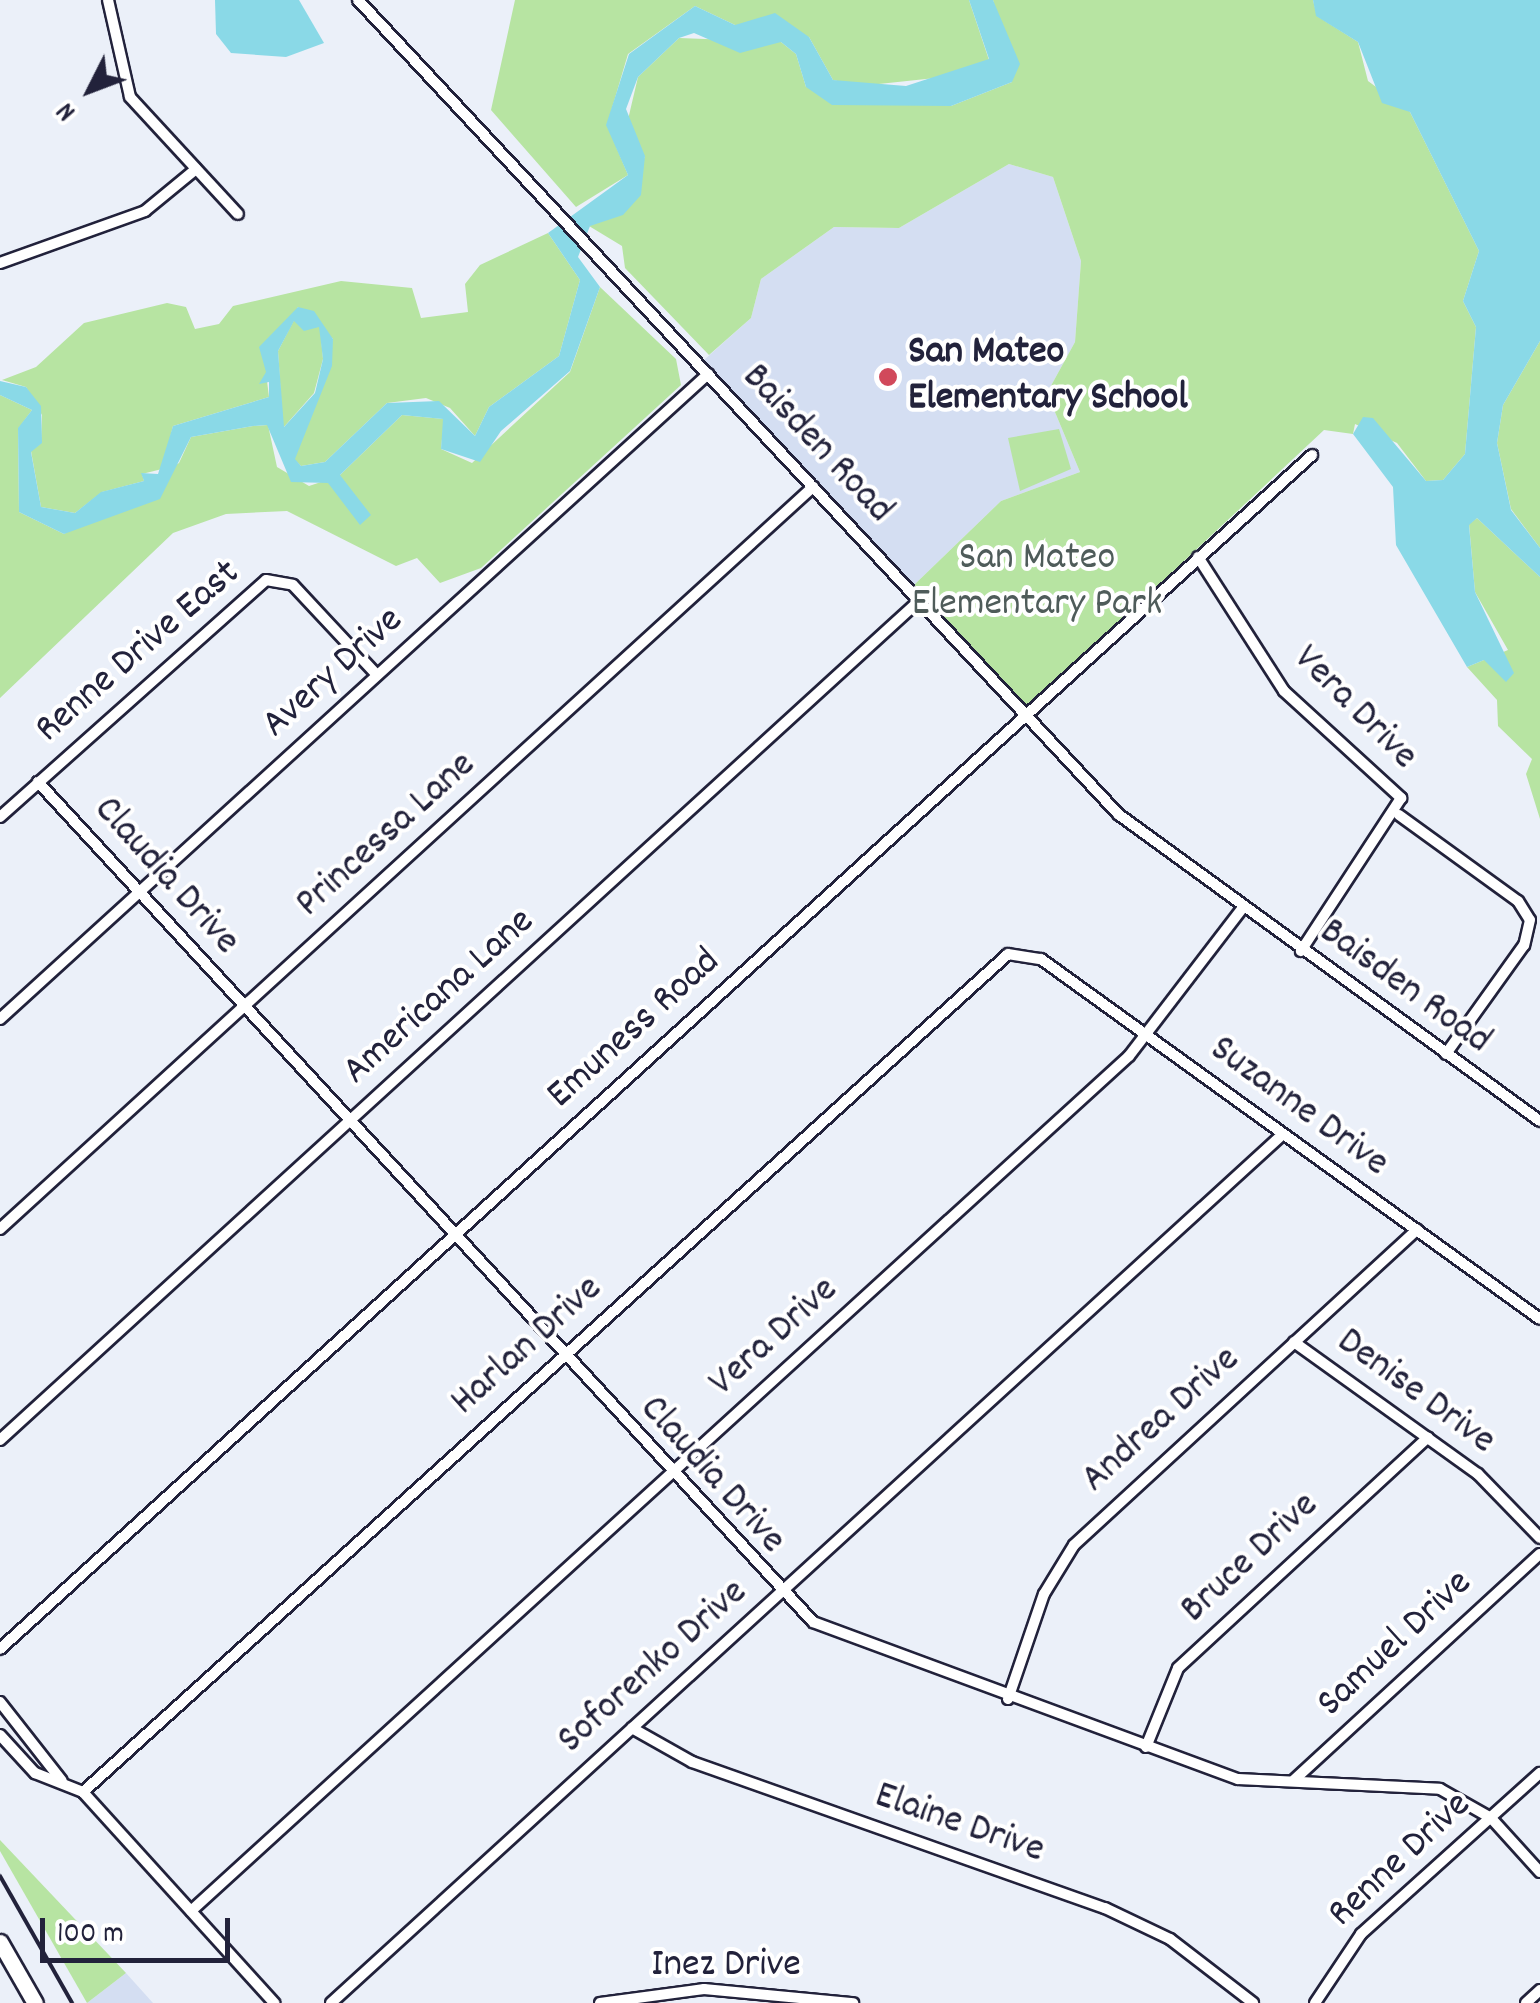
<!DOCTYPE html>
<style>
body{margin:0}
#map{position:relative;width:1540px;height:2003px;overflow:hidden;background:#ebf0f9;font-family:Dekko,sans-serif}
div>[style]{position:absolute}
.built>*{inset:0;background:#d4def2}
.green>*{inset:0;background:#b7e4a2}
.water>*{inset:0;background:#8ad9e7}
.roads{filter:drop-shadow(2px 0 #22223b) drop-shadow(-2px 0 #22223b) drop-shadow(0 2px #22223b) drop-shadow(0 -2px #22223b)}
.street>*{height:10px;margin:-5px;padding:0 5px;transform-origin:5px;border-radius:5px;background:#fff}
.secondary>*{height:15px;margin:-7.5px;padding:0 7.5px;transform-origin:7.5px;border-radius:7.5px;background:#fff}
.rail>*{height:4px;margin:-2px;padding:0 2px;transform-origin:2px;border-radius:2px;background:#22223b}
.dots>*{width:28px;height:28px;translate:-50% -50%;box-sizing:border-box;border:5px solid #fff;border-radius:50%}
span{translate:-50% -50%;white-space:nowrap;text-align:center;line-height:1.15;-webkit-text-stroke:8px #fff;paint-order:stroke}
.poi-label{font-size:40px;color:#22223b;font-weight:700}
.left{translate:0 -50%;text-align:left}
.street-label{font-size:40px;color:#22223b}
.park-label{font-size:40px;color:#4f5c5a}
.north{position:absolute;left:40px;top:40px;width:100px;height:100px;-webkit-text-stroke:8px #fff;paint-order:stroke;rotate:228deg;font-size:28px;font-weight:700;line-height:40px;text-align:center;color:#22223b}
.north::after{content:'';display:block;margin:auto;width:35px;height:45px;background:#22223b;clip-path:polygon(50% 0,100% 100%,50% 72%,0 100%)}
.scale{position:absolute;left:40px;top:1918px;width:190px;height:45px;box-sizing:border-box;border:5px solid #22223b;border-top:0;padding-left:12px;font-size:30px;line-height:35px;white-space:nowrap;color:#22223b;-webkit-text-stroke:8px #fff;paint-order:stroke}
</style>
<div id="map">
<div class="built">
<i style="clip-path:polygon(1009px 164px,1053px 177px,1081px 261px,1075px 342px,1047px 393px,1080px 472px,1001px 501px,914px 585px,704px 360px,751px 318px,761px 279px,834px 227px,899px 228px)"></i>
<i style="clip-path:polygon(126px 1973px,153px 2003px,87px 2003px)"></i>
</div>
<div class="green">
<i style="clip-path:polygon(515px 0,969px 0,989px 60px,954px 76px,860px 86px,833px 80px,809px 37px,735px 25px,695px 6px,628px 54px,607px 125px,628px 175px,576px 207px,491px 110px)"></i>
<i style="clip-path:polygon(993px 0,1313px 0,1317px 16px,1358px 42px,1368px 81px,1410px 112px,1479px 251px,1463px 301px,1476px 327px,1465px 454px,1443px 480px,1426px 481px,1397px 443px,1355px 424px,1353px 434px,1324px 430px,1028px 707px,914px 585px,1001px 501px,1080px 472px,1047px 393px,1075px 342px,1081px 261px,1053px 177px,1009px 164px,899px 228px,834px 227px,761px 279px,751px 318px,709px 355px,625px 268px,622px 246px,589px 226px,608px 215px,645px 157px,626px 128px,638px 77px,679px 38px,781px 42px,796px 54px,806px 87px,951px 106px,1012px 82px)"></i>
<i style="clip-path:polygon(548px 233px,580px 280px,559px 356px,489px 407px,475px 436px,450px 408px,426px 398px,387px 403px,325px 462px,301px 466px,294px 459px,333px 339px,298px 307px,266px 373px,269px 397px,173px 426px,162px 469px,142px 474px,144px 481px,102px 492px,75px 513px,41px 507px,31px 451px,41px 443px,42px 415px,26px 387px,2px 380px,36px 367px,84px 323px,167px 303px,186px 307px,195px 329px,219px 324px,233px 306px,341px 281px,412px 288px,421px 318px,468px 312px,465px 284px,480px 265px)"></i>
<i style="clip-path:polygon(600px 287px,676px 359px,681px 385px,481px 568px,440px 583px,417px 558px,396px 566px,287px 511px,226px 514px,173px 533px,0 698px,0 395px,32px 410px,18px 429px,19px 512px,64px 534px,179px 463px,191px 437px,253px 426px,268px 425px,277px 467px,309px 486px,339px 476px,402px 415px,444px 419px,441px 449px,472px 463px,570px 372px)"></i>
<i style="clip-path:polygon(294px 320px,320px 327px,323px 359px,314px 393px,283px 428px,278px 351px)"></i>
<i style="clip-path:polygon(1540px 341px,1540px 548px,1511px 509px,1497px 443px,1503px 405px)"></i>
<i style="clip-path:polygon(1059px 429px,1071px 469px,1020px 491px,1008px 438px)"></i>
<i style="clip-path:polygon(1477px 518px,1540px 577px,1540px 819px,1526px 774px,1532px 759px,1498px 726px,1497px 700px,1467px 667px,1508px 650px,1475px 592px,1469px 524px)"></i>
<i style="clip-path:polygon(0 1840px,126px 1973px,87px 2003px,0 1851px)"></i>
</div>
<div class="water">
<i style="clip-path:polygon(215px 0,299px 0,324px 43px,286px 57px,231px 53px,216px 34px)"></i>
<i style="clip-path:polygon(evenodd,969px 0,993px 0,1020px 64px,1012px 82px,951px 106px,832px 105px,806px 87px,796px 54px,781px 42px,740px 53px,694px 33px,679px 38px,638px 77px,626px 109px,645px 156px,641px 195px,623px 215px,590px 226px,578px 257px,600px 287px,570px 371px,501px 431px,480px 462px,441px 449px,443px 419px,402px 415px,340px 475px,371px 515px,360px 525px,328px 483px,291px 482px,267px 425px,253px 426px,191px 437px,160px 499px,64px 534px,19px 512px,18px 428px,32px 410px,0 395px,0 381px,26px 387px,41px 406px,42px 443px,31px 452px,41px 507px,75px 513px,101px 492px,144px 481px,141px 473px,158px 474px,173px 426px,269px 397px,269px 382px,259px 384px,266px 372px,259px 347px,298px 307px,314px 311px,333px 339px,332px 366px,295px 459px,301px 466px,325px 462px,387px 403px,439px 401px,475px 436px,489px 407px,559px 356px,580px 280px,548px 233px,628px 175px,606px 125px,629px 54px,695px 6px,735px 25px,775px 13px,809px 37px,833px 80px,906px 86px,989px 59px,969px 0,294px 321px,304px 331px,319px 327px,323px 359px,315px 393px,284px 427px,278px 351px,294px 321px)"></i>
<i style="clip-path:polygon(1313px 0,1540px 0,1540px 341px,1503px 405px,1497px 443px,1511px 510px,1540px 548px,1540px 577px,1477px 518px,1469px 525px,1475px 592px,1514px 673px,1506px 682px,1484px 660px,1467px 667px,1396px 545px,1393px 487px,1353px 434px,1363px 417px,1373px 418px,1426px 481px,1443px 480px,1465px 454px,1476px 327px,1463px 301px,1479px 251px,1410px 112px,1382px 103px,1358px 42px,1316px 16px)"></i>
</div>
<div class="roads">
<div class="street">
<i style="left:108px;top:0;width:99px;rotate:77.2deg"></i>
<i style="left:130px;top:97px;width:159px;rotate:47.3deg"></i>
<i style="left:358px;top:0;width:1114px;rotate:46.96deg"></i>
<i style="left:1118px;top:814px;width:522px;rotate:36.04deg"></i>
<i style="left:0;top:263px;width:154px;rotate:-19.7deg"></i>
<i style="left:145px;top:211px;width:66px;rotate:-39.5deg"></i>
<i style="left:1198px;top:557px;width:159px;rotate:57.3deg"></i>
<i style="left:1284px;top:691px;width:159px;rotate:42.4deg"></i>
<i style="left:1401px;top:798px;width:183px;rotate:123.2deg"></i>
<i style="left:38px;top:782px;width:1143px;rotate:47.3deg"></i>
<i style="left:813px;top:1622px;width:453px;rotate:20.3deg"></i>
<i style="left:1238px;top:1779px;width:202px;rotate:2.8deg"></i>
<i style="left:1440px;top:1789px;width:59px;rotate:29.6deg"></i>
<i style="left:1491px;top:1818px;width:73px;rotate:47.8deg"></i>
<i style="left:1399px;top:815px;width:147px;rotate:35.9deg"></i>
<i style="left:1518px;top:901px;width:22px;rotate:58deg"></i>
<i style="left:1530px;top:920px;width:26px;rotate:103deg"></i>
<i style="left:1524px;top:945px;width:134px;rotate:125.6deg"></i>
<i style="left:0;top:817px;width:356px;rotate:-41.7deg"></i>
<i style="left:266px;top:580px;width:27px;rotate:10deg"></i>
<i style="left:293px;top:585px;width:123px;rotate:47deg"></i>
<i style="left:0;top:1019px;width:958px;rotate:-42.33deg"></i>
<i style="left:0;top:1229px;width:1101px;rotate:-42.39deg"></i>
<i style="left:1294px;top:1342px;width:226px;rotate:35.7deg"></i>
<i style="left:1478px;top:1474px;width:89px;rotate:45.9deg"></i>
<i style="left:0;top:1440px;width:1246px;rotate:-42.4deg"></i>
<i style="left:0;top:1649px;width:1774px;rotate:-42.3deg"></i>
<i style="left:1008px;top:1699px;width:111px;rotate:-71.1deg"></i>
<i style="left:1044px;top:1594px;width:57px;rotate:-58.5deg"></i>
<i style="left:1074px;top:1545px;width:466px;rotate:-42.6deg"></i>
<i style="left:0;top:1702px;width:100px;rotate:51.9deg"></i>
<i style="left:632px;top:1728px;width:69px;rotate:29.5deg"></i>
<i style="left:692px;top:1762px;width:438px;rotate:19.5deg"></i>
<i style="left:1105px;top:1908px;width:72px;rotate:25.5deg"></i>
<i style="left:1170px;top:1939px;width:105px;rotate:37.6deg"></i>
<i style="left:0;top:1735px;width:52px;rotate:47.4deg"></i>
<i style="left:35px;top:1773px;width:52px;rotate:21.6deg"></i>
<i style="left:83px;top:1792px;width:285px;rotate:47.8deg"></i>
<i style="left:1146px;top:1747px;width:85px;rotate:-67.9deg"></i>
<i style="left:1178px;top:1668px;width:340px;rotate:-42.7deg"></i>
<i style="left:1294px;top:1780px;width:334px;rotate:-42.6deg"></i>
<i style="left:83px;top:1792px;width:1248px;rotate:-42.17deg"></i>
<i style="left:1008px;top:954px;width:33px;rotate:9deg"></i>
<i style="left:1041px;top:959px;width:615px;rotate:35.81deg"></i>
<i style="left:191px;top:1911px;width:1269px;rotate:-42.35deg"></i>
<i style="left:1129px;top:1056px;width:185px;rotate:-52.5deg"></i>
<i style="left:331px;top:2003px;width:1289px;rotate:-42.39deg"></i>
<i style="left:600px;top:2003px;width:105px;rotate:-7.7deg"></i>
<i style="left:704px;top:1989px;width:150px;rotate:5.4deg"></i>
<i style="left:1315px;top:2003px;width:83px;rotate:-56.3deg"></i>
<i style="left:1361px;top:1934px;width:241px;rotate:-42deg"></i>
<i style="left:1526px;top:2003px;width:19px;rotate:-43deg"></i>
</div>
<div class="secondary">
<i style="left:0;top:1942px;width:70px;rotate:60.2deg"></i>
</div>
</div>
<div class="rail">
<i style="left:0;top:1876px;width:146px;rotate:60.4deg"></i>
</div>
<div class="dots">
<i style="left:888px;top:377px;background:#d1495b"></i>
</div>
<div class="poi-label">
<span class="left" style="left:908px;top:377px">San Mateo<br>Elementary School</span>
</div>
<div class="street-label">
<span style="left:816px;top:445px;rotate:47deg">Baisden Road</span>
<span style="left:139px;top:653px;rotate:-41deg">Renne Drive East</span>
<span style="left:334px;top:674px;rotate:-42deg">Avery Drive</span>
<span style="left:1354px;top:709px;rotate:45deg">Vera Drive</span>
<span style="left:387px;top:836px;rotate:-42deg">Princessa Lane</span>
<span style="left:165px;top:877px;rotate:48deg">Claudia Drive</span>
<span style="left:1404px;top:988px;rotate:36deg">Baisden Road</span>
<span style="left:440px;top:998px;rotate:-42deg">Americana Lane</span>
<span style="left:635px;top:1030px;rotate:-42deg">Emuness Road</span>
<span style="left:1298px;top:1108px;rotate:36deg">Suzanne Drive</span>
<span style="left:775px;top:1338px;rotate:-42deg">Vera Drive</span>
<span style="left:528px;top:1347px;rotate:-42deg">Harlan Drive</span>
<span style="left:1415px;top:1393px;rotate:36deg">Denise Drive</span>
<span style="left:1162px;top:1421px;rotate:-42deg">Andrea Drive</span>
<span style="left:711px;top:1476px;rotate:48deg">Claudia Drive</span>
<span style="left:1251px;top:1559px;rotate:-43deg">Bruce Drive</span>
<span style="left:1396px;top:1645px;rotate:-43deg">Samuel Drive</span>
<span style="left:654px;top:1668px;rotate:-42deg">Soforenko Drive</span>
<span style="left:959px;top:1825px;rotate:19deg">Elaine Drive</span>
<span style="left:1401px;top:1861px;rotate:-43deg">Renne Drive</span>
<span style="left:726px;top:1967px">Inez Drive</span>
</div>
<div class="park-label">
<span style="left:1037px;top:583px">San Mateo<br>Elementary Park</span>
</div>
<div class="north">N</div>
<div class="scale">100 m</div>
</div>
